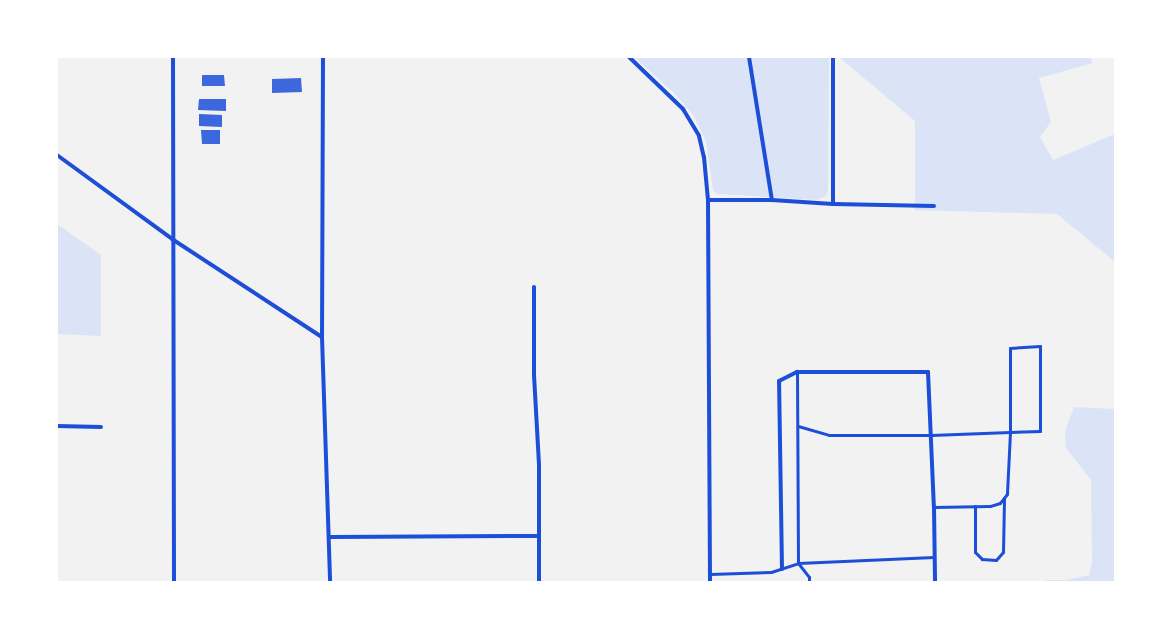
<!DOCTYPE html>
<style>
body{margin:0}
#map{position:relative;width:1172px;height:639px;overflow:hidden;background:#f2f2f2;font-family:"Varela Round",sans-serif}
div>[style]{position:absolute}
.green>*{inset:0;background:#dbe4f7}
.building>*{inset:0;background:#3d67dc}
.service>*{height:3px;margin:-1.5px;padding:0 1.5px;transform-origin:1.5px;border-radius:1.5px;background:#1d4ed8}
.minor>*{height:4px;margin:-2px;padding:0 2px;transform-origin:2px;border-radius:2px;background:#1d4ed8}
span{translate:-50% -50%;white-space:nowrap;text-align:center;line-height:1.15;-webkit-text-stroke:4px #fff;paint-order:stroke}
.frame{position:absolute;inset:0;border:58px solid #fff;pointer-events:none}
</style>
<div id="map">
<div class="green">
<i style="clip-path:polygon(634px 57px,829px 57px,828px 192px,826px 196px,817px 200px,718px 194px,713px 191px,706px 141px,693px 115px,673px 92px)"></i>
<i style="clip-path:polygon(833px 57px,1090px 57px,1093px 63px,1039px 78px,1051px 122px,1040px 137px,1053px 160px,1115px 134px,1115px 262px,1057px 214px,915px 210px,915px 121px,840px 58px)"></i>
<i style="clip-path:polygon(57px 224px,101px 255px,101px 336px,57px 334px)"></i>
<i style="clip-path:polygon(1074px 407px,1115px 409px,1115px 582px,1044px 582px,1047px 580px,1067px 580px,1089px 575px,1092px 563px,1091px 480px,1066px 448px,1065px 431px)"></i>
</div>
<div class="building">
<i style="clip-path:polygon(202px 75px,224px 75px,225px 86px,202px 86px)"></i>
<i style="clip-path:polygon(301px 78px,302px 92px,272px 93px,272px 79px)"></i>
<i style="clip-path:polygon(199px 99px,226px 99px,226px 111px,198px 110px)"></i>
<i style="clip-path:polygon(199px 114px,222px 115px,222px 127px,199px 126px)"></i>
<i style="clip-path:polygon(201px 130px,220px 130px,220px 144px,202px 144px)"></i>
</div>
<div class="service">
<i style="left:1040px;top:346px;width:85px;rotate:90deg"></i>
<i style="left:1040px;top:431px;width:30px;rotate:178deg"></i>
<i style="left:1010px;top:432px;width:84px;rotate:-90deg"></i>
<i style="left:1010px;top:348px;width:30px;rotate:-4deg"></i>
<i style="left:797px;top:372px;width:191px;rotate:89.7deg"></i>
<i style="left:798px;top:563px;width:18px;rotate:52deg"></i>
<i style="left:809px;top:577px;width:5px;rotate:90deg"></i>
<i style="left:798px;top:426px;width:32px;rotate:16deg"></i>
<i style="left:829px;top:435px;width:102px"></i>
<i style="left:931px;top:435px;width:79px;rotate:-2.2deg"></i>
<i style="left:1010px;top:432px;width:62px;rotate:92.8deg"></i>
<i style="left:1007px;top:494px;width:11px;rotate:128deg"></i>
<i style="left:1000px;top:503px;width:10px;rotate:163deg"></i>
<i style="left:990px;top:506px;width:56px;rotate:179deg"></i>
<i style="left:975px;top:506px;width:46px;rotate:90deg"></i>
<i style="left:975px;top:552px;width:10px;rotate:45deg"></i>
<i style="left:982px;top:559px;width:14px;rotate:4deg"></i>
<i style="left:996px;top:560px;width:11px;rotate:-49deg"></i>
<i style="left:1003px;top:552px;width:54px;rotate:-88.9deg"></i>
<i style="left:710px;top:574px;width:61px;rotate:-1.9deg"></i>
<i style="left:771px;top:572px;width:28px;rotate:-18deg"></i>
<i style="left:798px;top:563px;width:136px;rotate:-2.5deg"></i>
</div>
<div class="minor">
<i style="left:173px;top:57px;width:525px;rotate:89.89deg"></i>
<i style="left:323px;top:57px;width:280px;rotate:90.2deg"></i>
<i style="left:322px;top:337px;width:245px;rotate:88.1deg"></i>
<i style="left:629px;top:57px;width:75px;rotate:43.9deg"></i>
<i style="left:683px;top:109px;width:31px;rotate:59deg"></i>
<i style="left:699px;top:136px;width:22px;rotate:77deg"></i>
<i style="left:704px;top:157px;width:43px;rotate:84.7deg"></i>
<i style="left:708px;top:200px;width:382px;rotate:89.7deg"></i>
<i style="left:749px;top:57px;width:145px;rotate:80.9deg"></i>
<i style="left:833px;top:57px;width:147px;rotate:90deg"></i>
<i style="left:57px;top:155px;width:142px;rotate:36.1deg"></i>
<i style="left:172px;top:239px;width:179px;rotate:33.2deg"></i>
<i style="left:708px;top:200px;width:64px"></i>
<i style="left:772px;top:200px;width:61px;rotate:3.8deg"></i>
<i style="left:833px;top:204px;width:101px;rotate:1.1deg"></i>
<i style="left:534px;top:287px;width:88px;rotate:90deg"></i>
<i style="left:534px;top:375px;width:90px;rotate:86.8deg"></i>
<i style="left:539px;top:465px;width:117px;rotate:90deg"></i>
<i style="left:57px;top:426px;width:44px;rotate:1.3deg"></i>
<i style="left:330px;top:537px;width:209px;rotate:-0.3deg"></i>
<i style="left:782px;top:569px;width:188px;rotate:-90.9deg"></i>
<i style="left:779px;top:381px;width:20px;rotate:-27deg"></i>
<i style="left:797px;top:372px;width:131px"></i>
<i style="left:928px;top:372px;width:135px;rotate:87.5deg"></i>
<i style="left:934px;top:507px;width:75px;rotate:89.2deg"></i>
</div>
<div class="frame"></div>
</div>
